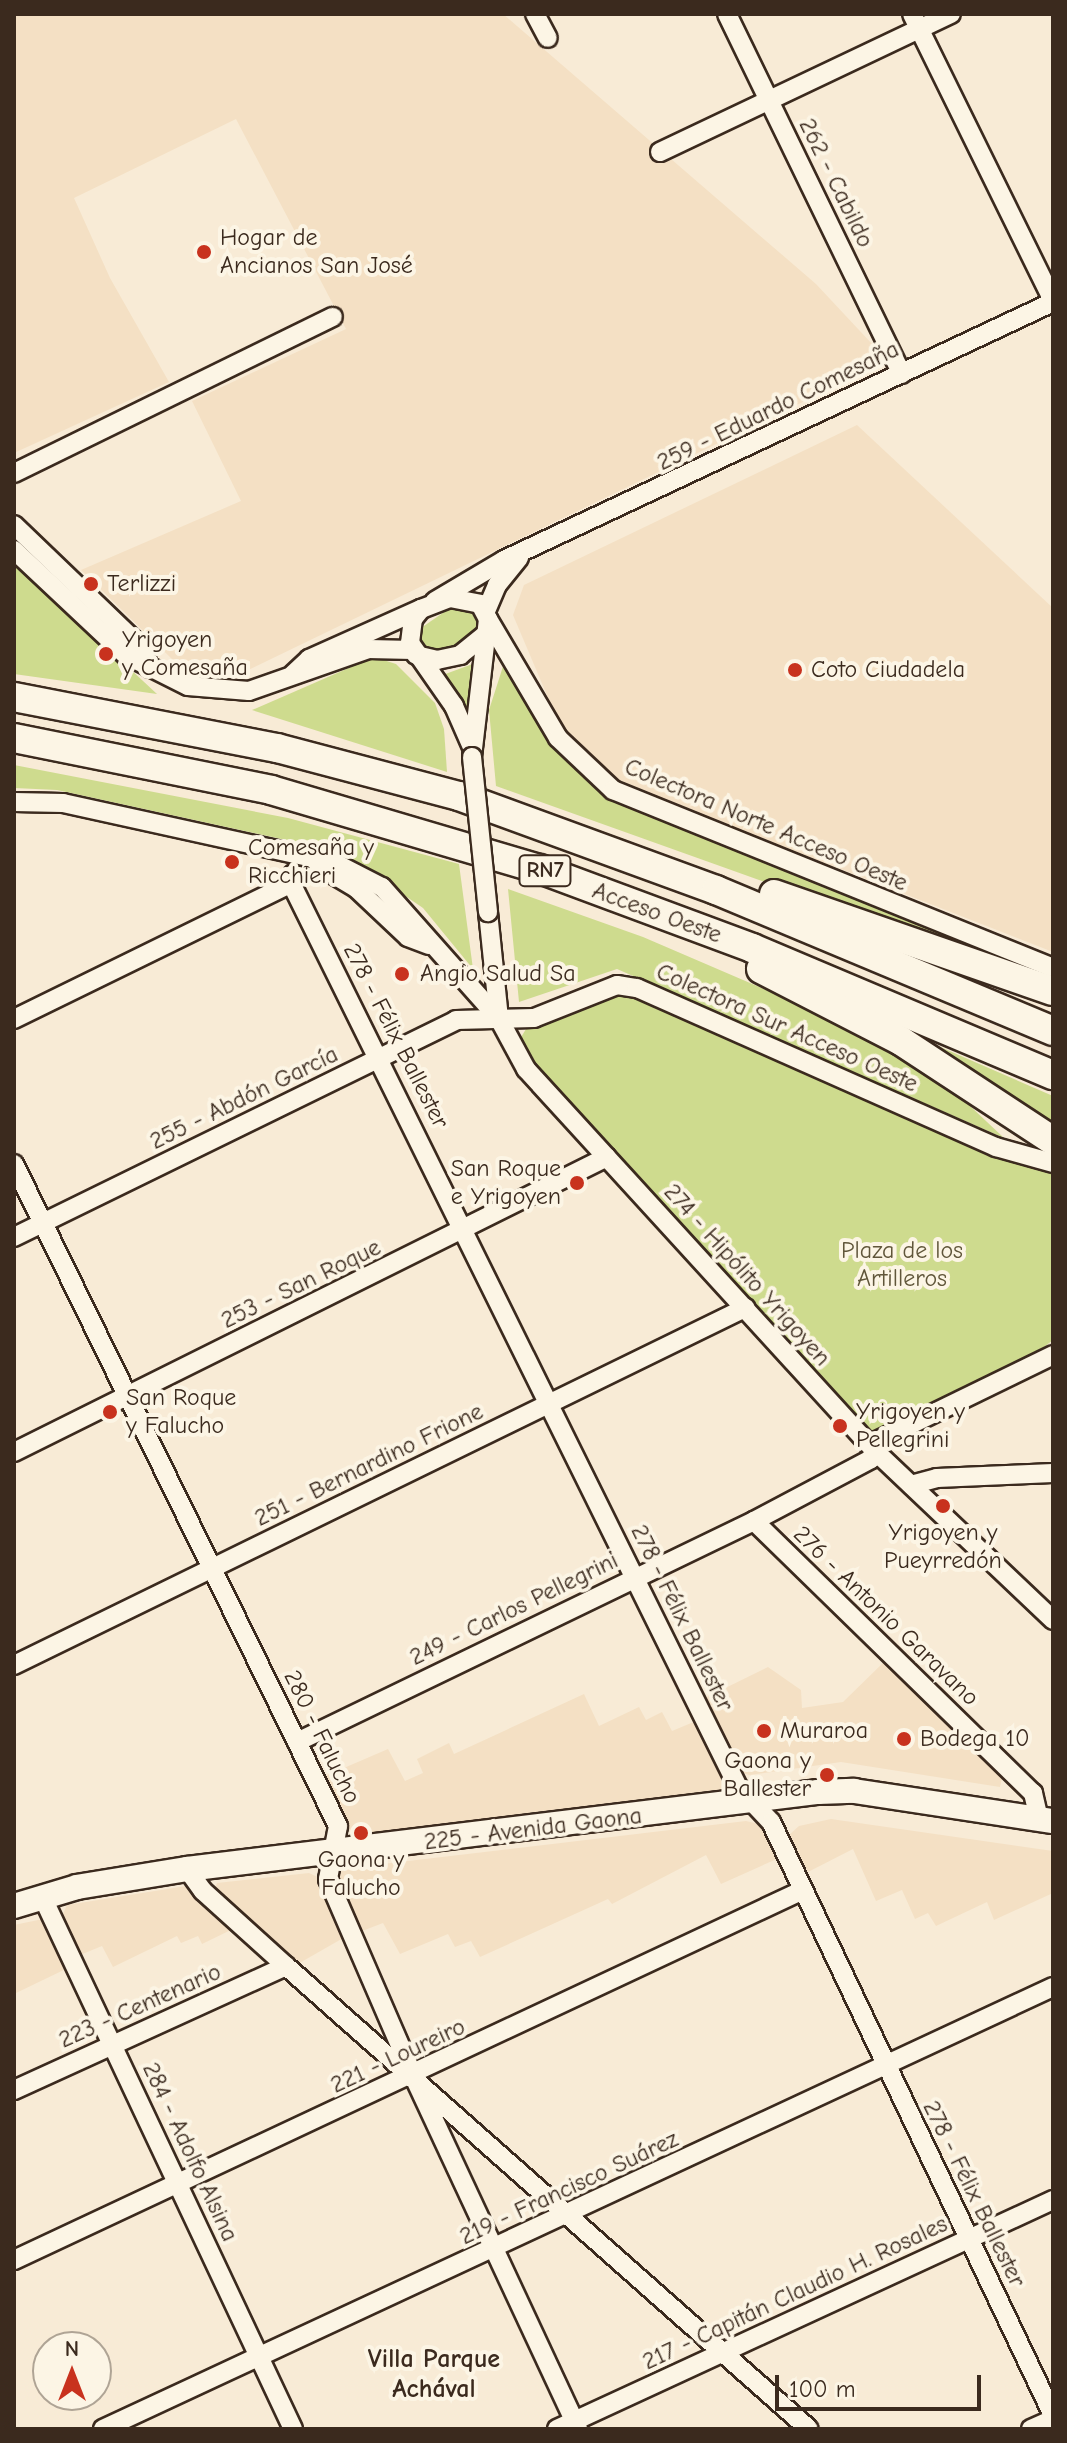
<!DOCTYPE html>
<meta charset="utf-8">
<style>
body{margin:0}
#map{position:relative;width:1067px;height:2443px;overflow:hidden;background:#f8ebd6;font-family:"Comic Neue",sans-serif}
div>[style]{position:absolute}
.built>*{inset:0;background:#f4e0c4}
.green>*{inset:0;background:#cedb8e}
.roads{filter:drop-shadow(2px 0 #3b2a1e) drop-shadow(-2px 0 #3b2a1e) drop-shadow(0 2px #3b2a1e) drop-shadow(0 -2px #3b2a1e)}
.minor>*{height:18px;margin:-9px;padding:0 9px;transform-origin:9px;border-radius:9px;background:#fcf5e5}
.major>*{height:24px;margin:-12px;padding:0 12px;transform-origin:12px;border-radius:12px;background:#fcf5e5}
.highway>*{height:28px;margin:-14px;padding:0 14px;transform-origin:14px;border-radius:14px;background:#fcf5e5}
.bridges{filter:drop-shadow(2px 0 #3b2a1e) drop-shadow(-2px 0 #3b2a1e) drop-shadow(0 2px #3b2a1e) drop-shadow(0 -2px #3b2a1e)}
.minor-bridge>*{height:18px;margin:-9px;padding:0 9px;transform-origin:9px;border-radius:9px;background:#fcf5e5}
.dots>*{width:22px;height:22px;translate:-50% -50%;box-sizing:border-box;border:4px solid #fcf5e5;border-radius:50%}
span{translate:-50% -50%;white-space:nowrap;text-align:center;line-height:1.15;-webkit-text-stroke:8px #fcf5e5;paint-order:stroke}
.shield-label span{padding:2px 6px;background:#fcf5e5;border:2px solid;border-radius:6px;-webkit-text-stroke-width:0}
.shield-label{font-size:22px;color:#3b2a1e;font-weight:700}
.street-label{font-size:24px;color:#3b2a1e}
.poi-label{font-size:24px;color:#3b2a1e}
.left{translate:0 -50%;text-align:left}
.right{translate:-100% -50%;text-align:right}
.park-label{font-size:24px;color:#60563a}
.neighbourhood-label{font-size:26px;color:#3b2a1e;font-weight:700}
.frame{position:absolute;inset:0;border:16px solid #3b2a1e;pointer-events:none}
.north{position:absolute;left:32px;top:2331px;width:80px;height:80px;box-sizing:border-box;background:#fcf5e5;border:2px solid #afa495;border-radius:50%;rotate:0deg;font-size:22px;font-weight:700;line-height:32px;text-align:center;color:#3b2a1e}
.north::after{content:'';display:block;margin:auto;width:28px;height:36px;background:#c8321e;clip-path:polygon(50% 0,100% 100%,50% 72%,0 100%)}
.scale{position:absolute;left:775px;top:2375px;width:206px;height:36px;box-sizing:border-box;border:4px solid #3b2a1e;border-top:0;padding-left:10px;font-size:24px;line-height:28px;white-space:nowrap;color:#3b2a1e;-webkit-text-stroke:6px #fcf5e5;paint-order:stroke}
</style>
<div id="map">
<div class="built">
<i style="clip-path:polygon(14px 14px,503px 14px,816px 284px,888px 361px,236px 676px,174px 661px,81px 570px,241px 501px,192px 401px,346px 329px,236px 119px,74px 198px,110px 278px,169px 382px,14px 453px)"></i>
<i style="clip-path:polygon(857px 425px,1053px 608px,1053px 952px,610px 779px,586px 760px,560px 726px,513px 615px,524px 585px)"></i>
<i style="clip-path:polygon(886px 1660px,1003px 1774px,1000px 1787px,841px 1762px,749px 1775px,743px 1773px,705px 1698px,768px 1667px,801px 1690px,802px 1708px,843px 1702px)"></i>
<i style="clip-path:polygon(584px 1694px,599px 1726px,639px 1707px,646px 1720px,662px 1712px,672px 1731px,696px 1721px,724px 1776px,721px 1791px,365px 1839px,350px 1830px,323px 1777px,388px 1749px,405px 1781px,423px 1773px,417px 1759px,449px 1743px,454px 1754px)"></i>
<i style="clip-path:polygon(831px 1819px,1053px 1851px,1053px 1893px,994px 1920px,987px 1902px,936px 1926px,928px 1913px,915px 1919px,902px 1890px,876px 1901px,853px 1849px,808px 1872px,789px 1835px,799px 1826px)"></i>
<i style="clip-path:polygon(746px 1821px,763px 1825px,779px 1858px,721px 1884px,706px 1855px,612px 1904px,608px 1899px,480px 1957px,471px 1941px,455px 1947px,448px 1934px,400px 1954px,383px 1923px,357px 1933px,335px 1874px,340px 1869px)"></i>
<i style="clip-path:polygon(309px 1873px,320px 1878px,345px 1937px,296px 1965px,214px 1892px,217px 1883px)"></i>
<i style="clip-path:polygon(186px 1886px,235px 1928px,202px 1944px,198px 1936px,181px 1943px,177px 1936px,113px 1967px,102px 1946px,80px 1955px,62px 1916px,67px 1905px)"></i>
<i style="clip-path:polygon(43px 1919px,70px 1967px,14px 1994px,14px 1925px)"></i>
</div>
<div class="green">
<i style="clip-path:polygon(14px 560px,72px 615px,157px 694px,14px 674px)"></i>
<i style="clip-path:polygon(450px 608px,469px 608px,477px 615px,481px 634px,442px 655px,424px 652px,418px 644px,421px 628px)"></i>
<i style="clip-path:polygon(507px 654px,603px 791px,1053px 974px,1053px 985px,496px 786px,489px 710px)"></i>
<i style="clip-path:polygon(374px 657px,396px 664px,435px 703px,444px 729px,447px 772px,252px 710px)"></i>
<i style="clip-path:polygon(478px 662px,467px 720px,440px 676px)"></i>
<i style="clip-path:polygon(14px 765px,288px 818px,459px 864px,473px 969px,423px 908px,341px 852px,57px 790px,14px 788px)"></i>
<i style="clip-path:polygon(508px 889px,643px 937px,843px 1023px,951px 1088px,1004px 1138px,617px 969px,519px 1002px)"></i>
<i style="clip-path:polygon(606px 993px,627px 994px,1003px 1157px,1053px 1170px,1053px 1340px,1026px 1361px,875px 1433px,863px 1429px,521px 1051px,520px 1039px,526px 1029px)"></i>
<i style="clip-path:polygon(915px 1036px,1053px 1096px,1053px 1133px)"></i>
</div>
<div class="roads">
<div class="minor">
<i style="left:535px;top:14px;width:27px;rotate:62deg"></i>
<i style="left:727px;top:14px;width:400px;rotate:64.1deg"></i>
<i style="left:912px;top:14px;width:319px;rotate:63.8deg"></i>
<i style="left:660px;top:152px;width:322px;rotate:-25.4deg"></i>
<i style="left:14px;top:473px;width:355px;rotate:-26.1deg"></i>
<i style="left:14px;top:525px;width:175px;rotate:43.8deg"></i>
<i style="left:140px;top:646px;width:24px;rotate:66deg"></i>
<i style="left:14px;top:550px;width:154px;rotate:43.2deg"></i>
<i style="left:126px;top:655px;width:69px;rotate:26.6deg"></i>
<i style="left:188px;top:686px;width:61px;rotate:4.7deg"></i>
<i style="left:249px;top:691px;width:126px;rotate:-19.4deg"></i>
<i style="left:368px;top:649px;width:45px;rotate:1.3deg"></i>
<i style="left:435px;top:601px;width:80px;rotate:-30.7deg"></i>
<i style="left:504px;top:560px;width:607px;rotate:-25.17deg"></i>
<i style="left:486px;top:611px;width:28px;rotate:-67deg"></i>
<i style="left:497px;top:585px;width:35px;rotate:-51deg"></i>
<i style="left:488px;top:619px;width:138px;rotate:59.5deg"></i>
<i style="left:558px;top:738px;width:76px;rotate:43.4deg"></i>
<i style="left:613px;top:790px;width:475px;rotate:22deg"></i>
<i style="left:416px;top:655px;width:22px;rotate:13deg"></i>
<i style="left:437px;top:660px;width:24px;rotate:-12deg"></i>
<i style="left:460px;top:655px;width:33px;rotate:-39deg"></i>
<i style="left:293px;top:674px;width:22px;rotate:-43deg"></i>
<i style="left:309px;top:659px;width:123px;rotate:-24.1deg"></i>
<i style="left:471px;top:745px;width:43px;rotate:-113.6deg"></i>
<i style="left:454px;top:706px;width:77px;rotate:-124.9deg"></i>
<i style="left:410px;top:643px;width:24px;rotate:-83deg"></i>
<i style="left:413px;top:619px;width:13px;rotate:-51deg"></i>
<i style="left:421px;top:609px;width:31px;rotate:-21deg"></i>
<i style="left:450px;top:598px;width:31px;rotate:11deg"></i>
<i style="left:480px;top:604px;width:17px;rotate:62deg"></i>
<i style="left:488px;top:619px;width:139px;rotate:96.6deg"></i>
<i style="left:14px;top:802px;width:49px;rotate:1.2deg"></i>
<i style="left:63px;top:803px;width:279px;rotate:12.4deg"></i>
<i style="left:335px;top:863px;width:53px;rotate:27.1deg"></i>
<i style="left:382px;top:887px;width:176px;rotate:48.4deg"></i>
<i style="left:499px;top:1019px;width:57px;rotate:61.6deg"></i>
<i style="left:526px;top:1069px;width:516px;rotate:47.59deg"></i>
<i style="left:874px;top:1450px;width:247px;rotate:43.5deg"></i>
<i style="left:319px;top:866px;width:43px;rotate:30.7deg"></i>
<i style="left:356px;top:888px;width:71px;rotate:43.3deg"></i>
<i style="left:408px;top:937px;width:22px;rotate:21deg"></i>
<i style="left:291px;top:883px;width:1008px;rotate:63.69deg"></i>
<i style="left:738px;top:1787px;width:48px;rotate:46.7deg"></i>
<i style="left:771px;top:1822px;width:657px;rotate:64.57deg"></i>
<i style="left:488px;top:912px;width:108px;rotate:84.1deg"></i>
<i style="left:14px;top:1019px;width:309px;rotate:-26.1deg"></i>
<i style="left:291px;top:883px;width:9px;rotate:-77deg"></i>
<i style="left:14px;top:1164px;width:737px;rotate:63.92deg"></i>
<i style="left:338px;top:1826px;width:54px;rotate:100.7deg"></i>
<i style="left:328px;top:1879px;width:214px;rotate:66.6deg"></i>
<i style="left:413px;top:2075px;width:391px;rotate:65deg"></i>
<i style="left:14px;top:1237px;width:492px;rotate:-26.1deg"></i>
<i style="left:456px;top:1020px;width:78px;rotate:-1.5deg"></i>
<i style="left:534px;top:1018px;width:89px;rotate:-21.7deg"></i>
<i style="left:617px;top:985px;width:20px;rotate:9deg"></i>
<i style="left:637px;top:988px;width:393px;rotate:23.9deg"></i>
<i style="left:996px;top:1147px;width:59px;rotate:15.7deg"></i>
<i style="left:14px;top:1452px;width:662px;rotate:-26.45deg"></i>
<i style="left:911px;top:1485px;width:27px;rotate:-15deg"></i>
<i style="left:937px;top:1478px;width:116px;rotate:-2.5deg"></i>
<i style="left:754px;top:1521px;width:390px;rotate:44.3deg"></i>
<i style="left:1033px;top:1793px;width:27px;rotate:77deg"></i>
<i style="left:14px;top:1665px;width:814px;rotate:-26.03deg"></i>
<i style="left:297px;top:1742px;width:508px;rotate:-25.81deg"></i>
<i style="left:754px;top:1521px;width:132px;rotate:-27.9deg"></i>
<i style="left:871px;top:1459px;width:19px;rotate:-72deg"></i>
<i style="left:877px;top:1441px;width:196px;rotate:-26deg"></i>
<i style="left:187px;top:1869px;width:27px;rotate:54deg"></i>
<i style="left:203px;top:1891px;width:112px;rotate:42.1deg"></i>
<i style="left:286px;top:1966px;width:698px;rotate:41.52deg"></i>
<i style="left:42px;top:1896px;width:589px;rotate:64.78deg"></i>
<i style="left:14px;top:2090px;width:299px;rotate:-24.5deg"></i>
<i style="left:14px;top:2260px;width:869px;rotate:-25.12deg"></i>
<i style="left:103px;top:2429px;width:1048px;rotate:-24.95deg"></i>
<i style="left:557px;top:2429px;width:546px;rotate:-24.78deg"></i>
<i style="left:1031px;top:2429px;width:24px;rotate:-24deg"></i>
</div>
<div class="major">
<i style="left:14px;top:1906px;width:66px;rotate:-16.8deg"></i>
<i style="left:77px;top:1887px;width:111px;rotate:-9.3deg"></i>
<i style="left:187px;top:1869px;width:636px;rotate:-6.96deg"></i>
<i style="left:818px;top:1792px;width:36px;rotate:-2deg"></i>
<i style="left:854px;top:1791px;width:201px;rotate:8.6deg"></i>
</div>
<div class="highway">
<i style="left:14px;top:697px;width:268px;rotate:11deg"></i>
<i style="left:277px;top:748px;width:188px;rotate:14.8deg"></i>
<i style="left:459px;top:796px;width:274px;rotate:20.1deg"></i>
<i style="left:716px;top:890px;width:365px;rotate:22.7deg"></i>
<i style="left:14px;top:738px;width:262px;rotate:11.4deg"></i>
<i style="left:271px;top:790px;width:280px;rotate:16.4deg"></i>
<i style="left:540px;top:869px;width:226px;rotate:20.4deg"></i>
<i style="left:752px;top:948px;width:327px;rotate:22.9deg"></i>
<i style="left:774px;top:894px;width:295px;rotate:19.2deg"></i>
<i style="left:761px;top:969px;width:157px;rotate:27.2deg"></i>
<i style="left:901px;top:1041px;width:182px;rotate:33.3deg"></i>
</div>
</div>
<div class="bridges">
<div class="minor-bridge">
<i style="left:472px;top:757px;width:156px;rotate:84.1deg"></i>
</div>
</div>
<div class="dots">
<i style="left:204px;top:252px;background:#c8321e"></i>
<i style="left:91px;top:584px;background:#c8321e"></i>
<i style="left:106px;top:654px;background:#c8321e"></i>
<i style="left:795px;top:670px;background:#c8321e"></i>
<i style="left:232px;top:862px;background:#c8321e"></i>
<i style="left:402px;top:974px;background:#c8321e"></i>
<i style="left:577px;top:1183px;background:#c8321e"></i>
<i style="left:110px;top:1412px;background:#c8321e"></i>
<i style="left:840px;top:1426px;background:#c8321e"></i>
<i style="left:943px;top:1506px;background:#c8321e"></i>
<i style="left:764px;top:1731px;background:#c8321e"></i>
<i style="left:904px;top:1739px;background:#c8321e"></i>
<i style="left:827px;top:1775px;background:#c8321e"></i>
<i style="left:361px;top:1833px;background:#c8321e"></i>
</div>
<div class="shield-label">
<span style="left:545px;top:871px">RN7</span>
</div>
<div class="street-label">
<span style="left:836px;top:183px;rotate:64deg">262 - Cabildo</span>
<span style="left:778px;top:406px;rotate:-26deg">259 - Eduardo Comesaña</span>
<span style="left:766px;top:825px;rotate:23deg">Colectora Norte Acceso Oeste</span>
<span style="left:657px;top:913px;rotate:20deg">Acceso Oeste</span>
<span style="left:787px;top:1028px;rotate:24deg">Colectora Sur Acceso Oeste</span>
<span style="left:396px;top:1036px;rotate:63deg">278 - Félix Ballester</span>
<span style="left:244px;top:1098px;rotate:-26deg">255 - Abdón García</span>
<span style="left:747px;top:1275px;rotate:48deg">274 - Hipólito Yrigoyen</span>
<span style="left:301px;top:1284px;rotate:-26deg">253 - San Roque</span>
<span style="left:369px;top:1465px;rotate:-26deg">251 - Bernardino Frione</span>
<span style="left:514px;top:1609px;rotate:-26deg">249 - Carlos Pellegrini</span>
<span style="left:886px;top:1616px;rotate:44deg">276 - Antonio Garavano</span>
<span style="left:682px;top:1618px;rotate:64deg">278 - Félix Ballester</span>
<span style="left:322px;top:1737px;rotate:64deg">280 - Falucho</span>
<span style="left:533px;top:1829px;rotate:-7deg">225 - Avenida Gaona</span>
<span style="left:140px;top:2006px;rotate:-24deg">223 - Centenario</span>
<span style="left:398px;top:2056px;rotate:-25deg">221 - Loureiro</span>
<span style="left:190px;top:2152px;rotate:65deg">284 - Adolfo Alsina</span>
<span style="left:569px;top:2188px;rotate:-25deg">219 - Francisco Suárez</span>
<span style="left:974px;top:2194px;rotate:64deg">278 - Félix Ballester</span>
<span style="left:795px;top:2293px;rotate:-25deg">217 - Capitán Claudio H. Rosales</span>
</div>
<div class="poi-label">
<span class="left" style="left:220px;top:252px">Hogar de<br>Ancianos San José</span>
<span class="left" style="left:107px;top:584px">Terlizzi</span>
<span class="left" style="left:122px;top:654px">Yrigoyen<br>y Comesaña</span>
<span class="left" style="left:811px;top:670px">Coto Ciudadela</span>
<span class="left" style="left:248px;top:862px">Comesaña y<br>Ricchieri</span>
<span class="left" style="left:420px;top:974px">Angio Salud Sa</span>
<span class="right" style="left:561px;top:1183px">San Roque<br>e Yrigoyen</span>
<span class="left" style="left:126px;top:1412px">San Roque<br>y Falucho</span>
<span class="left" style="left:856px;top:1426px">Yrigoyen y<br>Pellegrini</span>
<span style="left:943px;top:1547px">Yrigoyen y<br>Pueyrredón</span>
<span class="left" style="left:780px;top:1731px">Muraroa</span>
<span class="left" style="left:920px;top:1739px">Bodega 10</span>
<span class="right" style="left:811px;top:1775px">Gaona y<br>Ballester</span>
<span style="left:361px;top:1874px">Gaona y<br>Falucho</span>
</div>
<div class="park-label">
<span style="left:902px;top:1265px">Plaza de los<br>Artilleros</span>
</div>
<div class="neighbourhood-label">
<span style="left:434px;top:2375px">Villa Parque<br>Achával</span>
</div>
<div class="frame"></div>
<div class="north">N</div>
<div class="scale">100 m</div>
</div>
